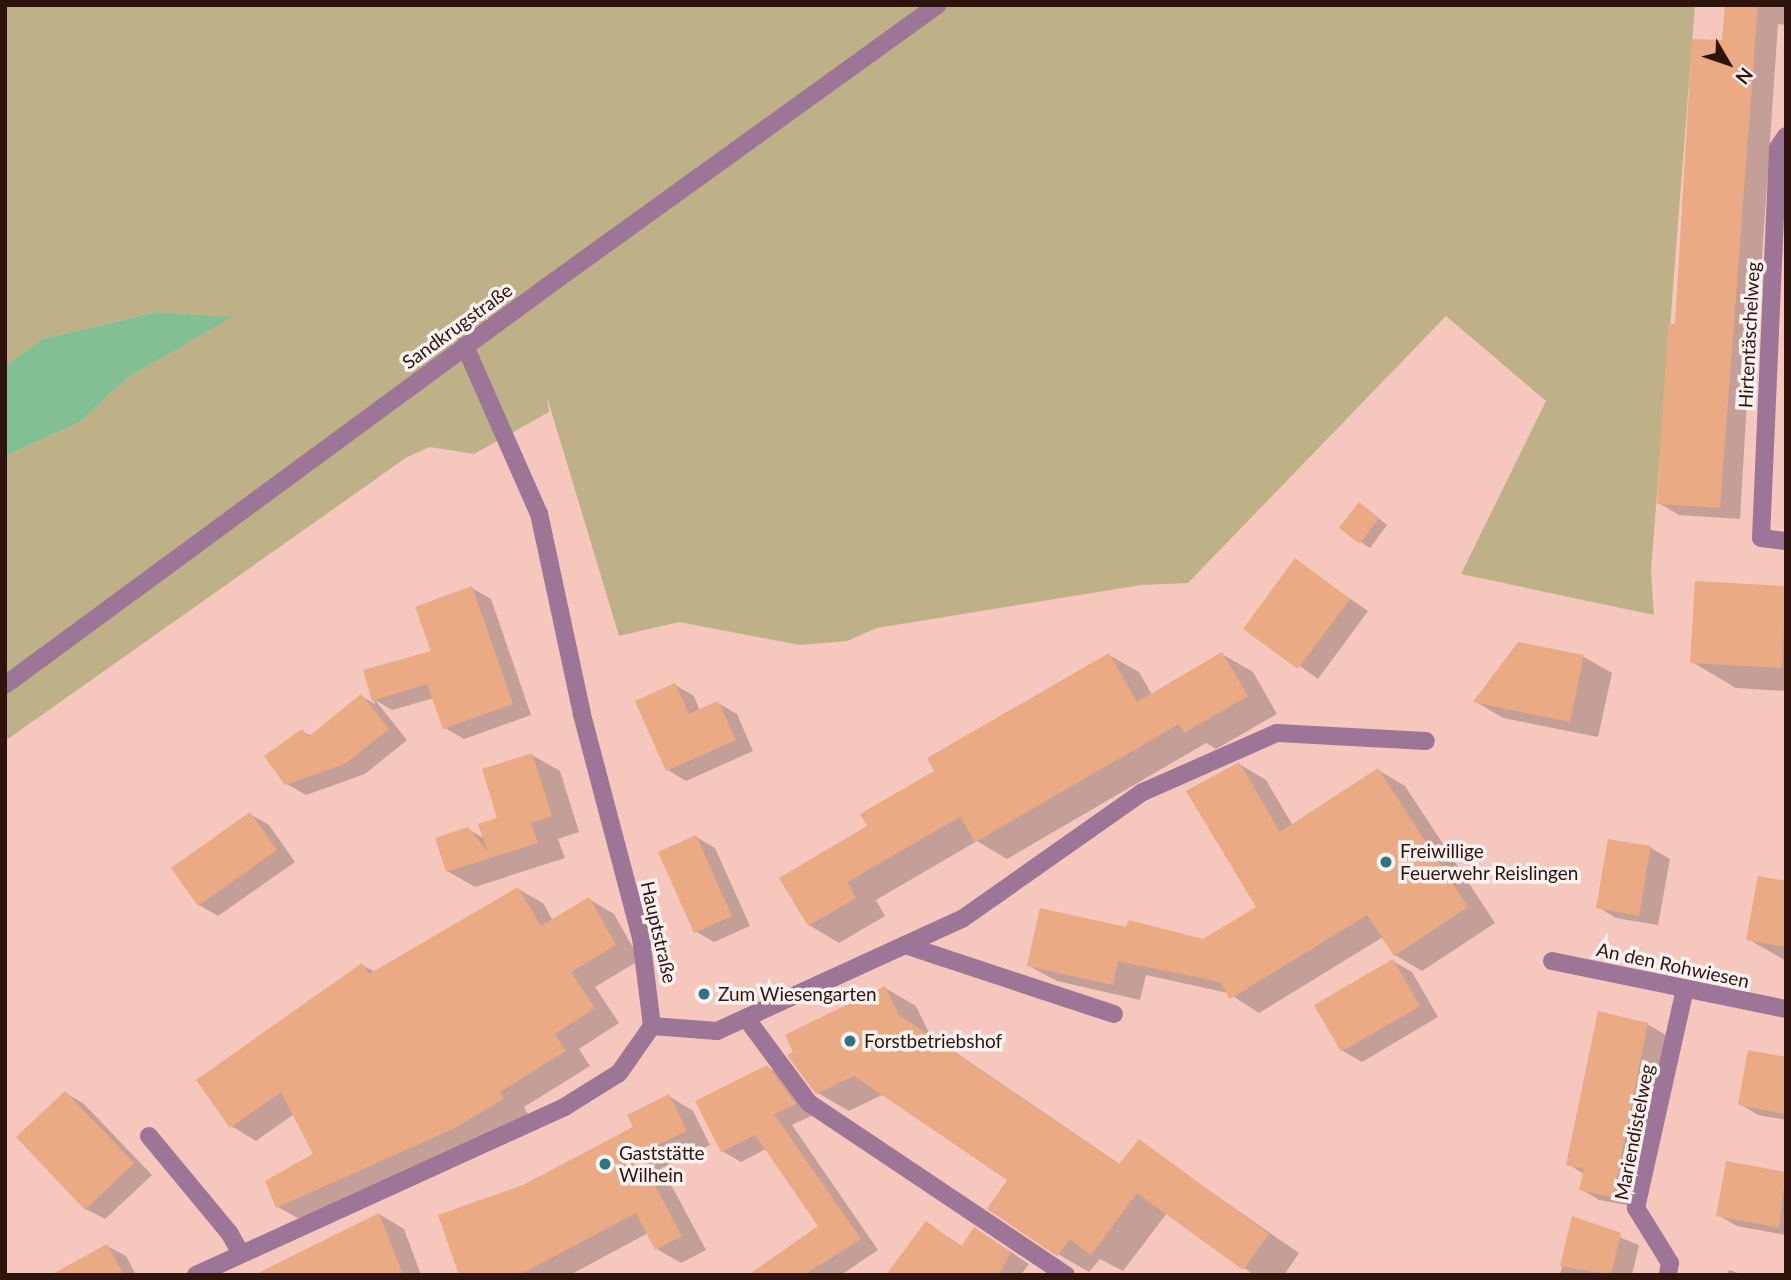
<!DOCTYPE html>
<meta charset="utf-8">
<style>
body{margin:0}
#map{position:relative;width:1791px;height:1280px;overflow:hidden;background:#f6c7bd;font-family:Lato,sans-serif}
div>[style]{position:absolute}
.green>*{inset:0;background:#beb187}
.water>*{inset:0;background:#82bf93}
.shadow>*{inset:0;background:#0003}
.building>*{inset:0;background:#eaaa83}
.service>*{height:18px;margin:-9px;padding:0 9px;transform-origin:9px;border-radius:9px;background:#9d7596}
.minor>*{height:18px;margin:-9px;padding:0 9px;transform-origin:9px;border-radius:9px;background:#9d7596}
.tertiary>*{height:18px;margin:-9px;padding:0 9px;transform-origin:9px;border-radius:9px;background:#9d7596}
.dots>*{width:19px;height:19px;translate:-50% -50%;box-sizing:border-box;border:4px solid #faf2f0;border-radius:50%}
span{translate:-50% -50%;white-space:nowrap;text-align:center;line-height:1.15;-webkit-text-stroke:7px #faf2f0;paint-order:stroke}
.street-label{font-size:19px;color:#2f140e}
.poi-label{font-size:19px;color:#2f140e}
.left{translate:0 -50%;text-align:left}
.frame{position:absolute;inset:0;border:7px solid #2f140e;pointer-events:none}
.north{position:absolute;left:1693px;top:28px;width:70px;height:70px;-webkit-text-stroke:5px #faf2f0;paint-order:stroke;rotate:129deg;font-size:19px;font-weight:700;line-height:28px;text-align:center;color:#2f140e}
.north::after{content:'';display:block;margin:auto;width:24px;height:32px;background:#2f140e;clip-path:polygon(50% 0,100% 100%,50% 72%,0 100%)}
</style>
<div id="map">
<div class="green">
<i style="clip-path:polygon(5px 5px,1695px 5px,1651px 571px,1654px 615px,1461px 574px,1546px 401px,1446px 316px,1188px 583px,1141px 585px,877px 628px,847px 641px,800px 645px,679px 622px,619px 636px,547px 397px,549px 412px,474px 454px,430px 447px,407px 457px,5px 741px,5px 456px,80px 422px,127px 378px,231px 317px,157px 312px,42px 339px,5px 366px)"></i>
</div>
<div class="water">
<i style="clip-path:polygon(157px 312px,232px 317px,127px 378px,80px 422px,5px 456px,5px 366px,42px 339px)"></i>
</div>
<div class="shadow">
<i style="clip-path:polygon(1727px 5px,1786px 5px,1786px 25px,1778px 24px,1758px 316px,1752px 316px,1740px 519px,1679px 515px,1659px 503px)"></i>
<i style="clip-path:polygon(1368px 510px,1387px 525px,1370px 548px,1361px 542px)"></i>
<i style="clip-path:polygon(1295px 561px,1368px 611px,1318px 679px,1246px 628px)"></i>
<i style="clip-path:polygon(472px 588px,491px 599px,531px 715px,464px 739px,445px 728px,434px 698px,392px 710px,375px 700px,407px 740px,365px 774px,306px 795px,287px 784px,302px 731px,311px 736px,361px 696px,375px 704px,366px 672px,433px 653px)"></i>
<i style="clip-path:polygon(1786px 588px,1786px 691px,1736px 688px,1692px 662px)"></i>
<i style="clip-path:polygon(1222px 654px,1253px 672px,1277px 714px,1216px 749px,1206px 743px,1007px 859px,977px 841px,876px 900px,885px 916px,839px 943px,809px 925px,870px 827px,936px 772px,1109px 655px,1139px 672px,1152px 695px)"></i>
<i style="clip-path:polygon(1584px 657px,1612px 673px,1598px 737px,1503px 718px,1476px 702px)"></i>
<i style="clip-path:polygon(675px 685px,694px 696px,700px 711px,718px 703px,737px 714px,753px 751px,686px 781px,668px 770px)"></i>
<i style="clip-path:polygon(532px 755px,560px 771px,579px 832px,558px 839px,565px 858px,475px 887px,447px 871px,468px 829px,485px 839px)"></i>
<i style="clip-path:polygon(1239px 764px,1266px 780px,1293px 826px,1378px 770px,1405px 786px,1495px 923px,1422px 971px,1395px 955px,1383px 937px,1259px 1013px,1228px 993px,1146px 975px,1140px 1000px,1057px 981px,1029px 966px,1127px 929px,1204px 941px,1258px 907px)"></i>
<i style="clip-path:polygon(250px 814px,269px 825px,295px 862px,218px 916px,199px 905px)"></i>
<i style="clip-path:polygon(696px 837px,715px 848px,750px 926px,714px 942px,695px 931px)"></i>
<i style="clip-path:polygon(1610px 841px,1651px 848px,1670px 859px,1658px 925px,1616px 918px,1598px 907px)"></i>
<i style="clip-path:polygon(1786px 883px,1786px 961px,1748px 939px)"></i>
<i style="clip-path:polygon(518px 889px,543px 903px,553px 921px,589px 899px,614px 914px,640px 960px,595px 987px,619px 1023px,579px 1049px,590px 1066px,524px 1107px,528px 1114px,479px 1143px,303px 1221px,278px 1207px,315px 1154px,294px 1114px,256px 1141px,231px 1126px,362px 965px,375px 972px)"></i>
<i style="clip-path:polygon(1393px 961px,1412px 972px,1438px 1017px,1362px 1062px,1343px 1051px,1316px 1006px)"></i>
<i style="clip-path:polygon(885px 988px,916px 1006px,930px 1035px,1121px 1165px,1139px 1142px,1299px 1253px,1284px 1275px,1254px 1275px,1167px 1213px,1123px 1271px,1100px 1259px,1089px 1272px,1058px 1254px,1010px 1179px,884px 1094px,849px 1111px,818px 1093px)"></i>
<i style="clip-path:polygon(1647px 1024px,1666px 1035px,1632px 1206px,1599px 1200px,1581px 1189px,1584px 1174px,1568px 1164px)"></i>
<i style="clip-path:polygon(1786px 1058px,1786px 1120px,1758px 1115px,1740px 1104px)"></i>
<i style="clip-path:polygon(767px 1067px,786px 1078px,813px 1115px,792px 1125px,878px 1250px,841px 1275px,751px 1275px,821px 1226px,766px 1149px,741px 1162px,722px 1151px)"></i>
<i style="clip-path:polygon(66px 1093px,84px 1104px,152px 1175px,105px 1219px,86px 1209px)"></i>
<i style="clip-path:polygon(669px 1096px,693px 1111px,710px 1145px,662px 1168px,706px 1250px,681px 1263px,657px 1249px,648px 1233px,570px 1275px,461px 1275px,524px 1187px,635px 1127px)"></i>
<i style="clip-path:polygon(1786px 1174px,1786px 1235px,1737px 1226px,1718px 1215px)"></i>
<i style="clip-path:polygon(379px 1214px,404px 1229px,421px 1275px,284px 1275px)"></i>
<i style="clip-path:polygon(1573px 1219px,1639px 1245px,1632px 1275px,1560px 1275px)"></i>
<i style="clip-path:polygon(927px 1223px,963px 1247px,994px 1241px,1029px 1264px,1021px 1275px,888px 1275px)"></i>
<i style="clip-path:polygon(107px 1246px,126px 1256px,136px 1275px,54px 1275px)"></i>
<i style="clip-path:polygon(1729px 1270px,1744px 1275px,1727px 1275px)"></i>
</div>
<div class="building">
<i style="clip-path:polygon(1725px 5px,1758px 5px,1720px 508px,1657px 504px,1668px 324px,1675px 324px,1692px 39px,1722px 40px)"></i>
<i style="clip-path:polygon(1359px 502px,1379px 518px,1360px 544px,1339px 528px)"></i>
<i style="clip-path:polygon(1295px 558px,1350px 599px,1298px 669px,1243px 629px)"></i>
<i style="clip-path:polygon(1695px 581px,1786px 586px,1782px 668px,1690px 663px)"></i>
<i style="clip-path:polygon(472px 586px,513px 704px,443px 729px,427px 684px,372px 701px,363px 670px,431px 651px,415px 607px)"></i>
<i style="clip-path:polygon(1518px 642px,1584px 655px,1570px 722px,1473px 702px)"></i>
<i style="clip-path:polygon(1222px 652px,1248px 696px,1184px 733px,1179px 724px,975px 842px,960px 817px,847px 882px,856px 898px,808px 926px,779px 878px,867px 826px,860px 814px,934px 771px,927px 758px,1109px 653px,1137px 702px)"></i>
<i style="clip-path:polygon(675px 683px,689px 714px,718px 701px,736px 740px,666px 771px,635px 701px)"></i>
<i style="clip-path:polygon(361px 694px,389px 729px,345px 764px,285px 785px,264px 756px,302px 729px,308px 737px)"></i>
<i style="clip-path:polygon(532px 753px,552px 816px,531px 823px,538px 843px,446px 872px,435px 838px,468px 827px,488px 852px,478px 824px,497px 818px,482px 769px)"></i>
<i style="clip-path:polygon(1239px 762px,1280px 832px,1378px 768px,1468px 907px,1394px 956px,1367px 915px,1230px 999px,1220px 982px,1118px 961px,1113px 985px,1027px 966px,1040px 908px,1126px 927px,1129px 920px,1203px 939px,1256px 907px,1186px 791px)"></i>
<i style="clip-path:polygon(250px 812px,277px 850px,198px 906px,171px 868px)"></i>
<i style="clip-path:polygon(696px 835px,732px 916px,694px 933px,658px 852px)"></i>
<i style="clip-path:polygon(1608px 839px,1651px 846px,1639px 916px,1596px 908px)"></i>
<i style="clip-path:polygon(1758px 876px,1786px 881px,1786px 947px,1746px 940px)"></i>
<i style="clip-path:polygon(518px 887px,541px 926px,589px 897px,616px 945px,571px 972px,595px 1008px,555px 1034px,566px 1051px,500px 1092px,504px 1099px,453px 1129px,276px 1208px,265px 1181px,313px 1154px,281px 1092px,230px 1128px,196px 1080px,362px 963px,369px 974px)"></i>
<i style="clip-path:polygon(1393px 959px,1420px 1006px,1341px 1052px,1314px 1005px)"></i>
<i style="clip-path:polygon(885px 986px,899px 1015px,1119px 1164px,1139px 1139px,1269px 1234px,1243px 1270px,1137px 1193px,1091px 1255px,1070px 1239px,1057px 1256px,987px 1209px,1007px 1180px,854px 1076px,816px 1094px,787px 1055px,793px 1052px,785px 1035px)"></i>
<i style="clip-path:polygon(1598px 1011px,1648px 1023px,1613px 1197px,1579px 1190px,1584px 1169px,1566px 1165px)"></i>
<i style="clip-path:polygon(1748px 1050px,1786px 1057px,1786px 1114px,1738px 1105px)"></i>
<i style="clip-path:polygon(767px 1065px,796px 1104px,774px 1114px,861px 1239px,804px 1275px,748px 1275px,818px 1226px,755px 1135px,721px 1152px,695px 1101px)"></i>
<i style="clip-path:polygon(65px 1091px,134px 1163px,85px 1210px,16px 1137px)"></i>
<i style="clip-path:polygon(669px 1094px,687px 1131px,638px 1154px,682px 1236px,655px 1250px,636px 1213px,519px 1275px,459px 1275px,438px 1215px,523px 1185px,633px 1127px,627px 1115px)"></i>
<i style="clip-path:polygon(1726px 1161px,1786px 1172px,1779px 1228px,1716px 1216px)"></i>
<i style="clip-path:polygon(379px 1213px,403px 1275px,254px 1275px)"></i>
<i style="clip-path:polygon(1572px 1216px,1621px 1233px,1611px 1275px,1560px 1266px)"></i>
<i style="clip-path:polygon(926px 1221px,961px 1247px,974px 1227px,1011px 1252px,998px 1275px,886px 1275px)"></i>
<i style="clip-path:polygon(107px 1244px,124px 1275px,51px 1275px)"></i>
</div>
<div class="service">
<i style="left:905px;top:945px;width:220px;rotate:18.3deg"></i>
<i style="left:746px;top:1018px;width:106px;rotate:53.5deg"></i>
<i style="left:809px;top:1103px;width:309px;rotate:33.8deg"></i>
<i style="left:149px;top:1136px;width:127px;rotate:50.4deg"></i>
<i style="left:230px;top:1234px;width:21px;rotate:61deg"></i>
</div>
<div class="minor">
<i style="left:1786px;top:136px;width:14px;rotate:124deg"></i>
<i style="left:1778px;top:148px;width:390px;rotate:92.5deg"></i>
<i style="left:1761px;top:538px;width:25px;rotate:7deg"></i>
<i style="left:1552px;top:961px;width:239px;rotate:11.6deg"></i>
<i style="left:652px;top:1026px;width:65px;rotate:4.4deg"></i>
<i style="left:717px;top:1031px;width:269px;rotate:-24.6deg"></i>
<i style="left:962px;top:919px;width:221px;rotate:-35.1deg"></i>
<i style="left:1143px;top:792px;width:146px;rotate:-23.8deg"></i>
<i style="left:1277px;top:733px;width:149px;rotate:3.1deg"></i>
<i style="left:196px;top:1275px;width:407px;rotate:-24.5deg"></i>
<i style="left:566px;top:1106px;width:62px;rotate:-31.9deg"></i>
<i style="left:619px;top:1073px;width:57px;rotate:-54.9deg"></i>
<i style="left:652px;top:1026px;width:89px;rotate:-97.1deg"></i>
<i style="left:641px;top:938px;width:232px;rotate:-104.8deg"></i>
<i style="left:582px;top:714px;width:205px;rotate:-102.1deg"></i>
<i style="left:539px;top:514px;width:184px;rotate:-113.8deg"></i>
<i style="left:1668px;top:1275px;width:12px;rotate:-81deg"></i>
<i style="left:1670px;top:1263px;width:65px;rotate:-121.7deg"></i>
<i style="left:1636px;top:1208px;width:224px;rotate:-77.4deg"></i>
</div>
<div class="tertiary">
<i style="left:5px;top:685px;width:670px;rotate:-36.32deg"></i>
<i style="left:545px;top:288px;width:484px;rotate:-35.8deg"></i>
</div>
<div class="dots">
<i style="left:1386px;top:862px;background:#2e7481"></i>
<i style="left:704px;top:994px;background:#2e7481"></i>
<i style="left:850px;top:1041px;background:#2e7481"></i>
<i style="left:605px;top:1164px;background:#2e7481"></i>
</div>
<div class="street-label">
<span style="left:457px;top:326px;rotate:-36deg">Sandkrugstraße</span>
<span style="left:1749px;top:335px;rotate:-87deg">Hirtentäschelweg</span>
<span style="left:659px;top:932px;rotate:77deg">Hauptstraße</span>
<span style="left:1673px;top:965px;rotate:12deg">An den Rohwiesen</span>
<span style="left:1634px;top:1132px;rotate:-79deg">Mariendistelweg</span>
</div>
<div class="poi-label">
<span class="left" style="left:1400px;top:862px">Freiwillige<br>Feuerwehr Reislingen</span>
<span class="left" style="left:718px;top:994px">Zum Wiesengarten</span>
<span class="left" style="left:864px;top:1041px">Forstbetriebshof</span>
<span class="left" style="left:619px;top:1164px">Gaststätte<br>Wilhein</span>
</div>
<div class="frame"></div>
<div class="north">N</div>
</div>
